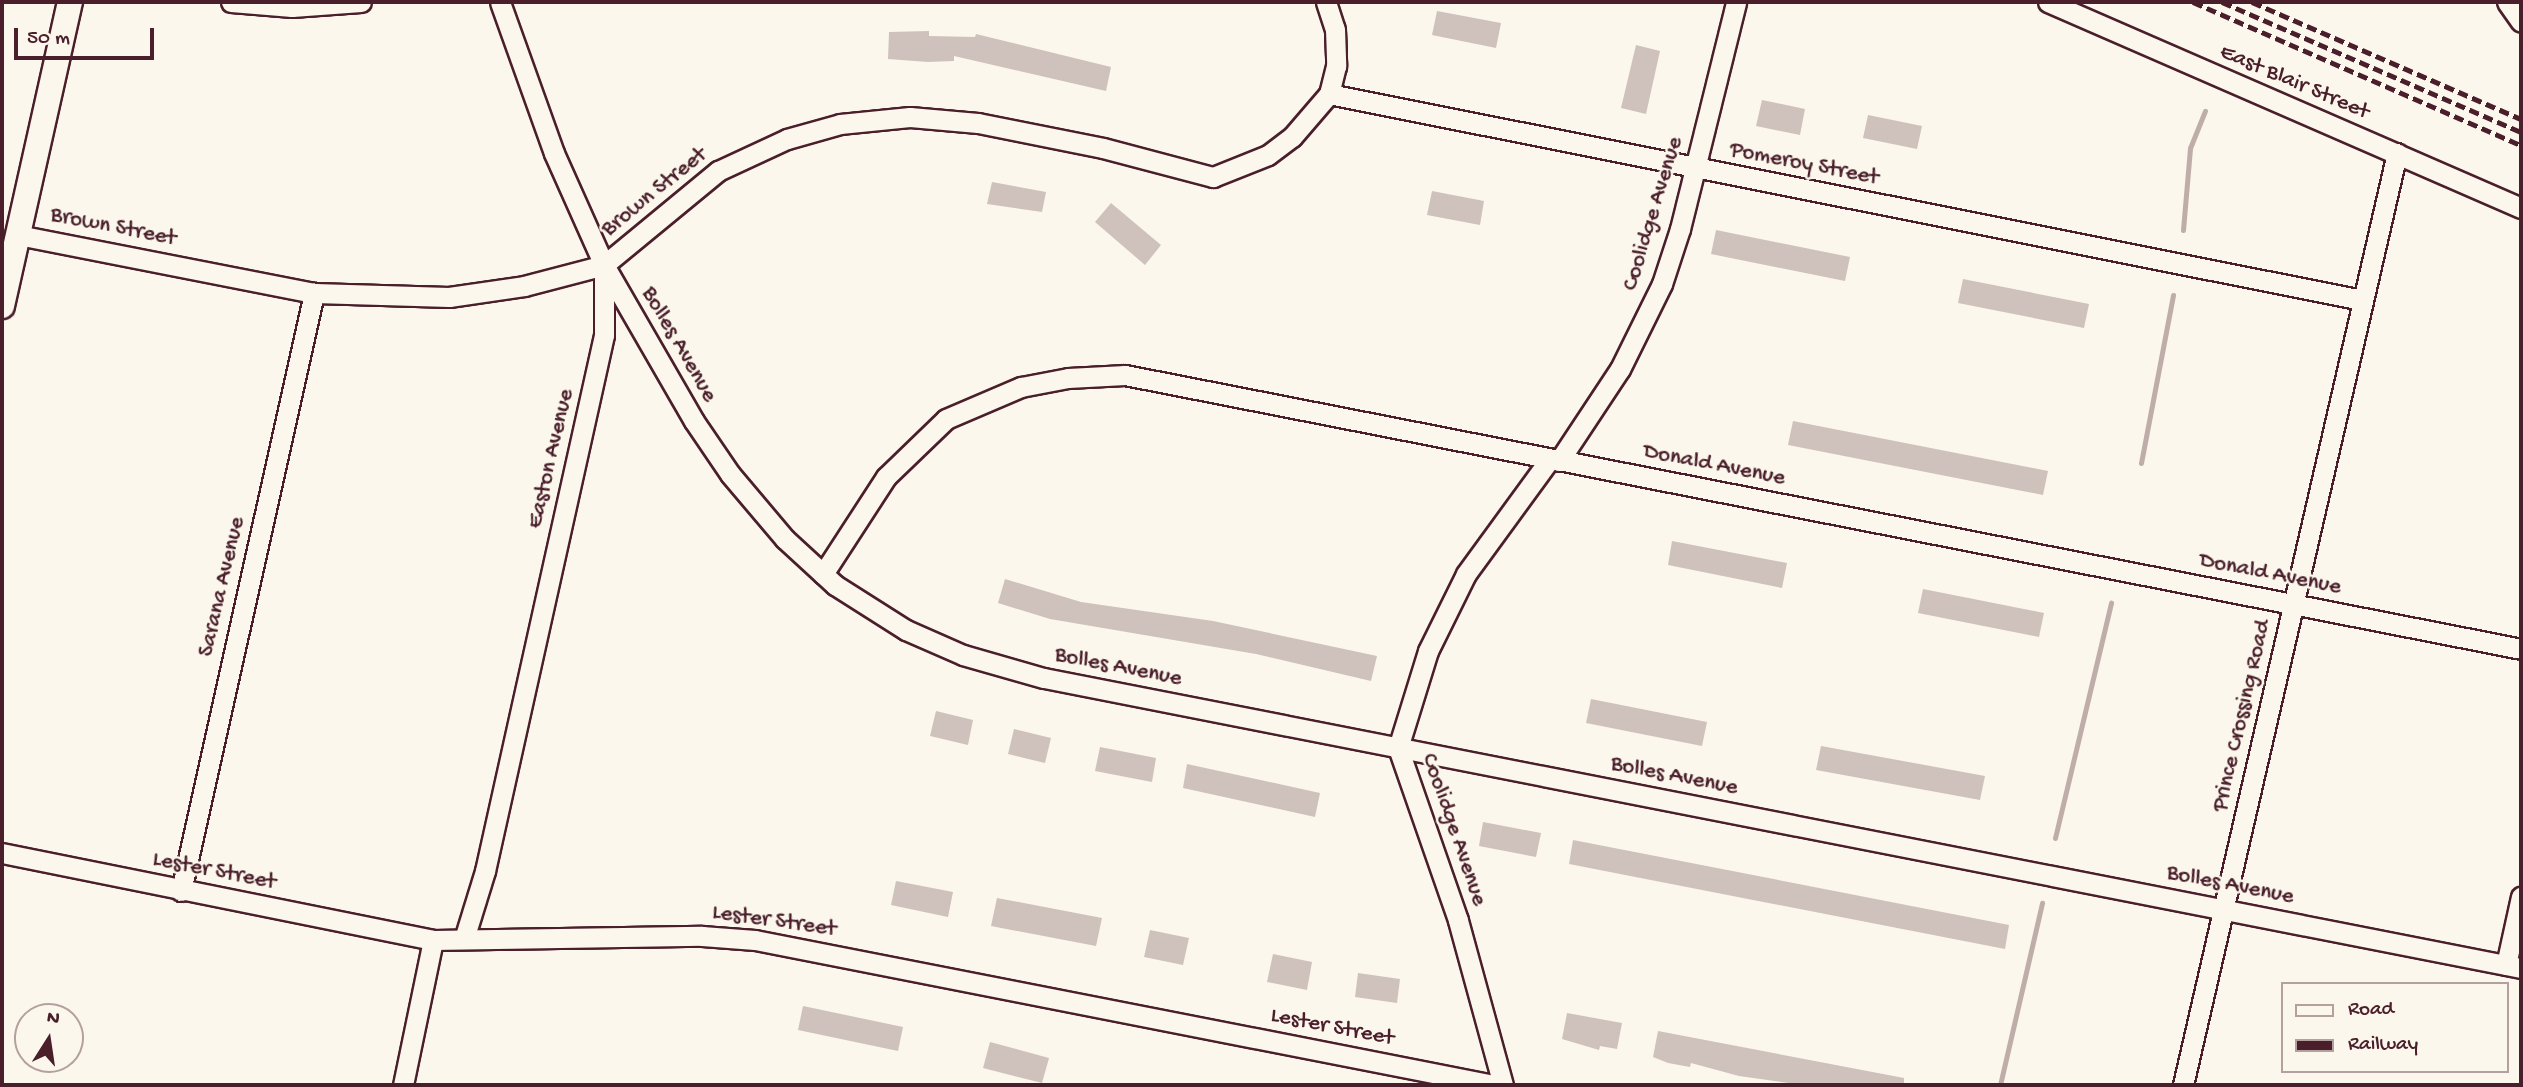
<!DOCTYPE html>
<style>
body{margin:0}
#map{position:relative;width:2523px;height:1087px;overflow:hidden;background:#fbf7ec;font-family:"Gochi Hand",sans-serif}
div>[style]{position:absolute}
.stream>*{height:5px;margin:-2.5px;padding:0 2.5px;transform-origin:2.5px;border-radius:2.5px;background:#bfadaa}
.building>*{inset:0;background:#cfc2bc}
.roads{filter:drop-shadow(2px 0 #4a1f2b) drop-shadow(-2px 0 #4a1f2b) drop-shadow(0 2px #4a1f2b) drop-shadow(0 -2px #4a1f2b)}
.minor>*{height:19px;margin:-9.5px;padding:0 9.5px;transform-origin:9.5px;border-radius:9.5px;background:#fbf7ec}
.major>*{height:24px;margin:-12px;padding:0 12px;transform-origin:12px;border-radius:12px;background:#fbf7ec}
.rail>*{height:5px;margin-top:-2.5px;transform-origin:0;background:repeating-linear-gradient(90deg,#4a1f2b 0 10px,transparent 0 15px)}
span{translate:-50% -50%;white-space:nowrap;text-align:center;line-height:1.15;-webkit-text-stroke:5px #fbf7ec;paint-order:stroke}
.street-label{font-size:23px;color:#4a1f2b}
.frame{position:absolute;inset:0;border:4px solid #4a1f2b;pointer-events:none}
.legend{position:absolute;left:2281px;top:982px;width:228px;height:91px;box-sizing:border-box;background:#fbf7ec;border:2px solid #b4a19f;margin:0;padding:9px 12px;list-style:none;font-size:21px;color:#4a1f2b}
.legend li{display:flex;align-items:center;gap:14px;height:35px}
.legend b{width:35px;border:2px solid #b4a19f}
.north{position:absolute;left:14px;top:1003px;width:70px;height:70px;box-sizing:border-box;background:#fbf7ec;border:2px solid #b4a19f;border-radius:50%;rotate:12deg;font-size:19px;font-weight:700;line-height:28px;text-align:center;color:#4a1f2b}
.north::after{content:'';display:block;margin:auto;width:24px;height:32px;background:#4a1f2b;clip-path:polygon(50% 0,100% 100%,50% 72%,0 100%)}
.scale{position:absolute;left:14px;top:28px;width:140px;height:32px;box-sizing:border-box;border:4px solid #4a1f2b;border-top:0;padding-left:9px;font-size:21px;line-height:24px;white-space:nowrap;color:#4a1f2b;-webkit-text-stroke:5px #fbf7ec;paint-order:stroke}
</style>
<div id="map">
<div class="stream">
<i style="left:2183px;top:230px;width:82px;rotate:-85.1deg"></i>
<i style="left:2190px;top:148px;width:40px;rotate:-68deg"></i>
<i style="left:2141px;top:463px;width:171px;rotate:-79.2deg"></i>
<i style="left:2055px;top:838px;width:242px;rotate:-76.6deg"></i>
<i style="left:2000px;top:1085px;width:187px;rotate:-77deg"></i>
</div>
<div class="building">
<i style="clip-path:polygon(1437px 11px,1501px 23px,1496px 48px,1432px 35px)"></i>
<i style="clip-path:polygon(929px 31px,929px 36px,975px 37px,976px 34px,1111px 67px,1106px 91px,954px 56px,954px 61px,928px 62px,888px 59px,889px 32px)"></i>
<i style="clip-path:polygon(1636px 45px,1660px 51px,1646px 114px,1621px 108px)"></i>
<i style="clip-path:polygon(1762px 100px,1805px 109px,1800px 135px,1756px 126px)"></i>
<i style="clip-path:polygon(1868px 115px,1922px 126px,1917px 149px,1863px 138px)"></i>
<i style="clip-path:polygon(992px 182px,1046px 192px,1042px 212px,987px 204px)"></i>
<i style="clip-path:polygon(1432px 191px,1484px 201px,1480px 225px,1427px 215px)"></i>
<i style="clip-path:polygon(1111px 203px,1161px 245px,1145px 265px,1095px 222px)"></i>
<i style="clip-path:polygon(1716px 230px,1850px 257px,1845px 281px,1711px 254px)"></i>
<i style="clip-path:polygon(1963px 279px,2089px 304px,2084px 328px,1958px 303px)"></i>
<i style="clip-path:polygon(1793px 421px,2048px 471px,2043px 495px,1788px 445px)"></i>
<i style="clip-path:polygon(1672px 541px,1787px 563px,1782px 588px,1668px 565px)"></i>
<i style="clip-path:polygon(1005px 579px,1081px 602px,1213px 621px,1377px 656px,1371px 681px,1256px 654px,1050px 619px,998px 603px)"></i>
<i style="clip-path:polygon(1923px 589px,2044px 613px,2039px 637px,1918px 613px)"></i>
<i style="clip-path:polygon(1591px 699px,1707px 722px,1702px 746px,1586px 723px)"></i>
<i style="clip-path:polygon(936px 711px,973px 720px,968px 745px,930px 736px)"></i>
<i style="clip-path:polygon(1014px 729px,1051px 738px,1045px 763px,1008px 754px)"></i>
<i style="clip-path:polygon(1821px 746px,1985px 776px,1980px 800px,1816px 770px)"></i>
<i style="clip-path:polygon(1100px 747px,1156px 758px,1152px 782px,1095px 771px)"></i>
<i style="clip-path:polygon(1187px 764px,1320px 793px,1315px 817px,1183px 788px)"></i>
<i style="clip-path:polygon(1483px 822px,1541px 833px,1536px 857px,1479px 846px)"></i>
<i style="clip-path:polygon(1573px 840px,2009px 925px,2005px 949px,1569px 864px)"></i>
<i style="clip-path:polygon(896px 881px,953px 892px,948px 917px,891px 905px)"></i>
<i style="clip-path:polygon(997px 898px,1102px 918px,1096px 946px,991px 926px)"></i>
<i style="clip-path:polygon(1150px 930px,1189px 938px,1183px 965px,1144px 957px)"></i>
<i style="clip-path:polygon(1273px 954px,1312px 962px,1307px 990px,1267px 982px)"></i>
<i style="clip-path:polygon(1358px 973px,1400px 979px,1397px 1003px,1355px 997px)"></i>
<i style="clip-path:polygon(803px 1006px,903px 1027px,898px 1051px,798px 1030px)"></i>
<i style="clip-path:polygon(1567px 1013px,1622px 1023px,1617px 1049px,1600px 1046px,1599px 1050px,1562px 1039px)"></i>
<i style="clip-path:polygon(1658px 1031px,1904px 1078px,1904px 1085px,1803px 1085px,1739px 1076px,1691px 1063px,1690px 1067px,1668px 1063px,1653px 1057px)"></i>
<i style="clip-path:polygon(990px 1042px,1049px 1058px,1042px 1083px,983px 1068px)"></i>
</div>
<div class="roads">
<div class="minor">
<i style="left:231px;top:2px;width:61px;rotate:4.7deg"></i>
<i style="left:292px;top:7px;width:69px;rotate:-4.1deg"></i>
<i style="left:1326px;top:2px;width:28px;rotate:72deg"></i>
<i style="left:1335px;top:29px;width:37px;rotate:88deg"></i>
<i style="left:1336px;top:66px;width:29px;rotate:104deg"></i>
<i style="left:2048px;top:2px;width:516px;rotate:23.53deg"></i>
<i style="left:2507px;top:2px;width:24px;rotate:55deg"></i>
<i style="left:1329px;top:94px;width:1053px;rotate:11.28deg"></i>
<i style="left:18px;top:235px;width:302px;rotate:11.1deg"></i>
<i style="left:314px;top:293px;width:135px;rotate:1.7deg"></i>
<i style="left:449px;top:297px;width:76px;rotate:-8.3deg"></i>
<i style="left:524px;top:286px;width:83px;rotate:-14.7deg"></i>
<i style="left:604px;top:265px;width:148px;rotate:-39.5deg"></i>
<i style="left:718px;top:171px;width:76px;rotate:-24.9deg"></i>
<i style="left:787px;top:139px;width:55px;rotate:-15.8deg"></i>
<i style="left:840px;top:124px;width:70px;rotate:-5.7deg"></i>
<i style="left:910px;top:117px;width:68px;rotate:5deg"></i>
<i style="left:978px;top:123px;width:127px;rotate:11.3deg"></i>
<i style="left:1103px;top:148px;width:114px;rotate:14.8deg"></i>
<i style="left:1213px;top:177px;width:59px;rotate:-21.8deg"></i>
<i style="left:1268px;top:155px;width:30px;rotate:-37deg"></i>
<i style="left:1292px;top:137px;width:57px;rotate:-49.3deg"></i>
<i style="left:604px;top:265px;width:180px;rotate:60deg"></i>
<i style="left:694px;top:421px;width:64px;rotate:55.8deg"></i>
<i style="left:730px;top:474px;width:85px;rotate:49.8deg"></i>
<i style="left:785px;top:539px;width:68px;rotate:42.6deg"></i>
<i style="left:835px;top:585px;width:84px;rotate:32.4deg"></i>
<i style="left:906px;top:630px;width:62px;rotate:23.7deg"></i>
<i style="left:963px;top:655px;width:84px;rotate:15.9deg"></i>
<i style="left:1044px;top:678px;width:1505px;rotate:11.11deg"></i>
<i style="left:1559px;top:461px;width:110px;rotate:-56.5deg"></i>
<i style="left:1620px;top:369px;width:95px;rotate:-63.7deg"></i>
<i style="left:1662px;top:284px;width:58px;rotate:-71.9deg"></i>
<i style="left:1680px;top:229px;width:234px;rotate:-76.1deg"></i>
<i style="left:823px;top:574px;width:116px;rotate:-57deg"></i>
<i style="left:886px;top:477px;width:83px;rotate:-44deg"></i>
<i style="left:946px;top:419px;width:82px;rotate:-23.1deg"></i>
<i style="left:1021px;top:387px;width:48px;rotate:-10.8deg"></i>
<i style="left:1068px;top:378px;width:57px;rotate:-3deg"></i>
<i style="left:1125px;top:375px;width:1423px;rotate:11.1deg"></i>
<i style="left:2px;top:853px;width:440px;rotate:11.4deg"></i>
<i style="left:433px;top:940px;width:269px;rotate:-0.9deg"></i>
<i style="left:702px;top:936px;width:53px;rotate:4.3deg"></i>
<i style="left:755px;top:940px;width:753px;rotate:11.1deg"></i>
<i style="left:181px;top:891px;width:613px;rotate:-77.46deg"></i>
<i style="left:465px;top:936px;width:68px;rotate:-72.9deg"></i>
<i style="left:485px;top:871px;width:549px;rotate:-77.48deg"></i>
<i style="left:604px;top:335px;width:70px;rotate:-90deg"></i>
<i style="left:604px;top:265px;width:123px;rotate:-114.1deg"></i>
<i style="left:554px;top:153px;width:160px;rotate:-109.7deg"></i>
<i style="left:2506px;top:965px;width:70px;rotate:-77.6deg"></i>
<i style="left:403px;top:1085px;width:148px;rotate:-78.3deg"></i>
<i style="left:1503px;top:1085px;width:171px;rotate:-105.3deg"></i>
<i style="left:1458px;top:920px;width:182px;rotate:-109.2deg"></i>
<i style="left:1398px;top:748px;width:102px;rotate:-72.8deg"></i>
<i style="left:1428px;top:651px;width:86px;rotate:-63.7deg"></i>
<i style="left:1466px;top:574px;width:142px;rotate:-53.9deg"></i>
<i style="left:2183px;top:1085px;width:956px;rotate:-77.07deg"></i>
</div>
<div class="major">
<i style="left:2px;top:306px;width:312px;rotate:-77.4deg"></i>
</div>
</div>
<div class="rail">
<i style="left:2193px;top:2px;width:358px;rotate:23.6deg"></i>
<i style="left:2222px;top:2px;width:326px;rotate:23.5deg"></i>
<i style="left:2252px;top:2px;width:293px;rotate:23.5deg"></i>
</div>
<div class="street-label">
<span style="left:2294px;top:83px;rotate:23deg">East Blair Street</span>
<span style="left:1804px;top:165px;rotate:11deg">Pomeroy Street</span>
<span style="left:655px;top:193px;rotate:-39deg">Brown Street</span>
<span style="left:1654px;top:214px;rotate:-73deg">Coolidge Avenue</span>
<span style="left:113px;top:228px;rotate:11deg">Brown Street</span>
<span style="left:678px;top:345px;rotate:60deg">Bolles Avenue</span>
<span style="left:552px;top:459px;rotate:-77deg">Easton Avenue</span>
<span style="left:1714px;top:466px;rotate:11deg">Donald Avenue</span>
<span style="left:2270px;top:575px;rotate:11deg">Donald Avenue</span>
<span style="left:223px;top:587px;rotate:-77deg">Sarana Avenue</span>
<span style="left:1118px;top:668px;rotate:11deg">Bolles Avenue</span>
<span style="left:2243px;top:716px;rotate:-77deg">Prince Crossing Road</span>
<span style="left:1674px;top:777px;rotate:11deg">Bolles Avenue</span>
<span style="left:1453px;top:830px;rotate:71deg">Coolidge Avenue</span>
<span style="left:214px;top:872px;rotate:11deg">Lester Street</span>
<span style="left:2230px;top:886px;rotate:11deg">Bolles Avenue</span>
<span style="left:774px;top:922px;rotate:8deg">Lester Street</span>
<span style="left:1332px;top:1028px;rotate:11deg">Lester Street</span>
</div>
<div class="frame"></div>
<ul class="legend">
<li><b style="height:9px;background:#fbf7ec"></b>Road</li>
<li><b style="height:9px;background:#4a1f2b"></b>Railway</li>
</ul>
<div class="north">N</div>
<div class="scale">50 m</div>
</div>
